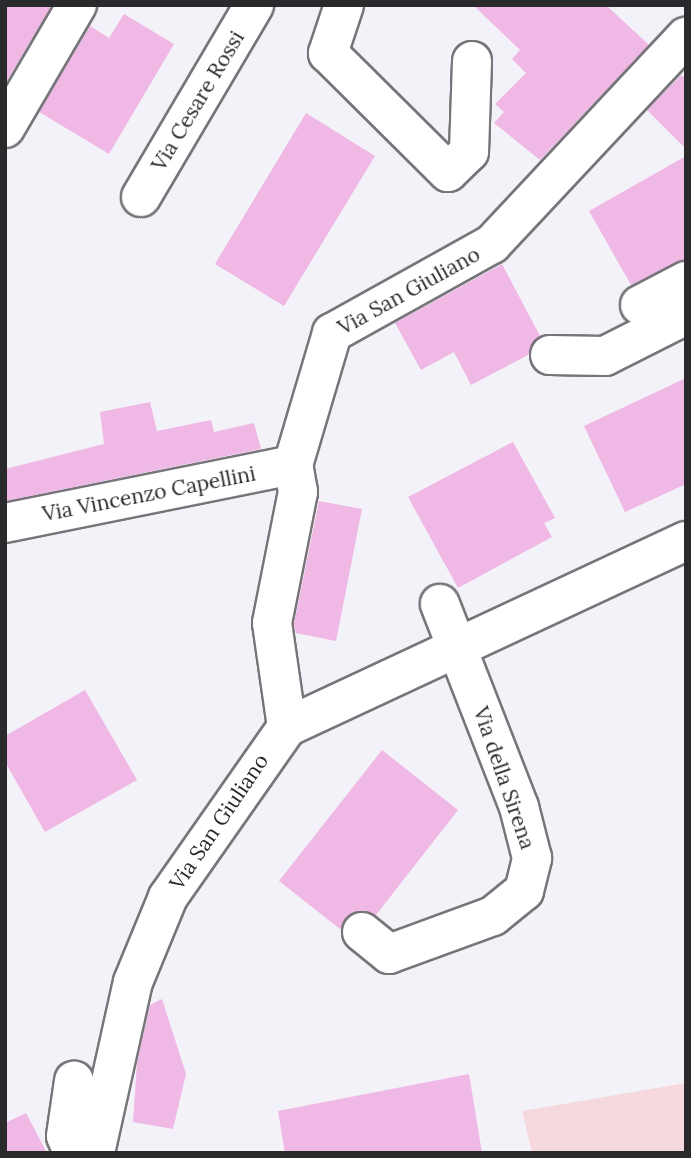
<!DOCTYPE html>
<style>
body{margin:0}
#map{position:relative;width:691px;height:1158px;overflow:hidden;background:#f3f2f8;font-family:Lora,serif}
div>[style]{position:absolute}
.green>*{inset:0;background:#f6d9de}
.building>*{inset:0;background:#efb8e5}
.roads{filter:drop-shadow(2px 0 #77757a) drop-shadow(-2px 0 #77757a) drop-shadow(0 2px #77757a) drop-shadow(0 -2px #77757a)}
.minor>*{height:38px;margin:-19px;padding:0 19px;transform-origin:19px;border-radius:19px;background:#fff}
span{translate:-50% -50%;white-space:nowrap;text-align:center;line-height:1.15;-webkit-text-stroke:7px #fff;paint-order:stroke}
.street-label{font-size:21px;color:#2a2a2c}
.frame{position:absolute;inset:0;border:7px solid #2a2a2c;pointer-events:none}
</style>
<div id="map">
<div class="green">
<i style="clip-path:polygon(686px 1083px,686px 1153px,532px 1153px,522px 1111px)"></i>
</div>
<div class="building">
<i style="clip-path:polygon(5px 5px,52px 5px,5px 84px)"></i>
<i style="clip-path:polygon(473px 5px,606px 5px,649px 45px,540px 160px,494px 123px,504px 112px,495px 104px,526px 73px,512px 59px,520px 50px)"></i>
<i style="clip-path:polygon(124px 14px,174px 44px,109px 154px,39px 112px,90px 26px,109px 38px)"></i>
<i style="clip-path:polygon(681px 75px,686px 79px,686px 149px,647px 110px)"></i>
<i style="clip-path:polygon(306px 113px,375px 156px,284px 306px,215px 264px)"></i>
<i style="clip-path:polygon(686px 156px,686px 259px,631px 285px,589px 211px)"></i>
<i style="clip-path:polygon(502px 264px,540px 336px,528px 355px,471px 385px,454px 352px,421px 370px,395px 323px)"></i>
<i style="clip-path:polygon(686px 378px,686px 484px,625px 512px,584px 426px)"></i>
<i style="clip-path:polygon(150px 402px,157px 431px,211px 420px,214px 432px,254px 423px,261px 449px,5px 501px,5px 469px,104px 444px,100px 412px)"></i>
<i style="clip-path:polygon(513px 442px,555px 518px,544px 523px,552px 537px,458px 588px,408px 497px)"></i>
<i style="clip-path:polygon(319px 501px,362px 509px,336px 641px,296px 633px,294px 624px)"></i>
<i style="clip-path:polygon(85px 690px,137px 780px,45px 832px,5px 762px,5px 736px)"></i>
<i style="clip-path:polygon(382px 750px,458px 810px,376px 915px,354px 912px,340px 929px,279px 881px)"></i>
<i style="clip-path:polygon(162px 999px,186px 1074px,173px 1129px,133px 1122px,137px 1063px,150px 1005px)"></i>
<i style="clip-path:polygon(469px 1074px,482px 1153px,285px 1153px,278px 1111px)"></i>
<i style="clip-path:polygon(26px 1113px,47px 1153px,5px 1153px,5px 1123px)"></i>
</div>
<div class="roads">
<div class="minor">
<i style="left:344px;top:5px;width:51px;rotate:108.4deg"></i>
<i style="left:328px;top:53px;width:169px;rotate:44.8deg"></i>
<i style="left:448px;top:172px;width:29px;rotate:-44deg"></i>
<i style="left:469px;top:152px;width:91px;rotate:-88.1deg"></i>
<i style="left:5px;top:128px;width:143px;rotate:-59.7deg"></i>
<i style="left:141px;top:197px;width:223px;rotate:-59.5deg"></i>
<i style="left:640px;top:305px;width:52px;rotate:-27.6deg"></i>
<i style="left:550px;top:355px;width:55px;rotate:1deg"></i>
<i style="left:605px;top:356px;width:91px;rotate:-26.8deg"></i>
<i style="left:5px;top:523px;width:294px;rotate:-11.4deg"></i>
<i style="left:287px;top:727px;width:105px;rotate:-98.2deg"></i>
<i style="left:272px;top:623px;width:134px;rotate:-78.8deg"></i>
<i style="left:298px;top:492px;width:27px;rotate:-100deg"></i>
<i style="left:293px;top:465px;width:138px;rotate:-73.5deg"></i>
<i style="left:332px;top:333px;width:183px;rotate:-29.1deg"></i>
<i style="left:492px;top:244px;width:284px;rotate:-46.9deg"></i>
<i style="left:362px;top:932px;width:35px;rotate:39deg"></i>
<i style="left:389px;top:954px;width:111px;rotate:-20.1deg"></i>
<i style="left:493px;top:916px;width:40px;rotate:-39deg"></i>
<i style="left:524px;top:891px;width:34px;rotate:-76deg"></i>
<i style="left:532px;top:858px;width:53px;rotate:-104.3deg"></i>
<i style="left:519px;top:807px;width:218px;rotate:-111.3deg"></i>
<i style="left:73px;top:1153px;width:18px;rotate:-112deg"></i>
<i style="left:66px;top:1136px;width:56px;rotate:-81.7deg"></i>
<i style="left:95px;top:1153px;width:175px;rotate:-77.5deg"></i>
<i style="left:133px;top:982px;width:92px;rotate:-67.6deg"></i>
<i style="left:168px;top:897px;width:208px;rotate:-55deg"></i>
<i style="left:287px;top:727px;width:440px;rotate:-25deg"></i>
</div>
</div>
<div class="street-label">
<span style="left:198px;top:101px;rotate:-59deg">Via Cesare Rossi</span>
<span style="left:409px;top:291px;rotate:-29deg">Via San Giuliano</span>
<span style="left:149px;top:494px;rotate:-11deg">Via Vincenzo Capellini</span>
<span style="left:504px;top:778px;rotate:71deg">Via della Sirena</span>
<span style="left:219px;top:822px;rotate:-56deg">Via San Giuliano</span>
</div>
<div class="frame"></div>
</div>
